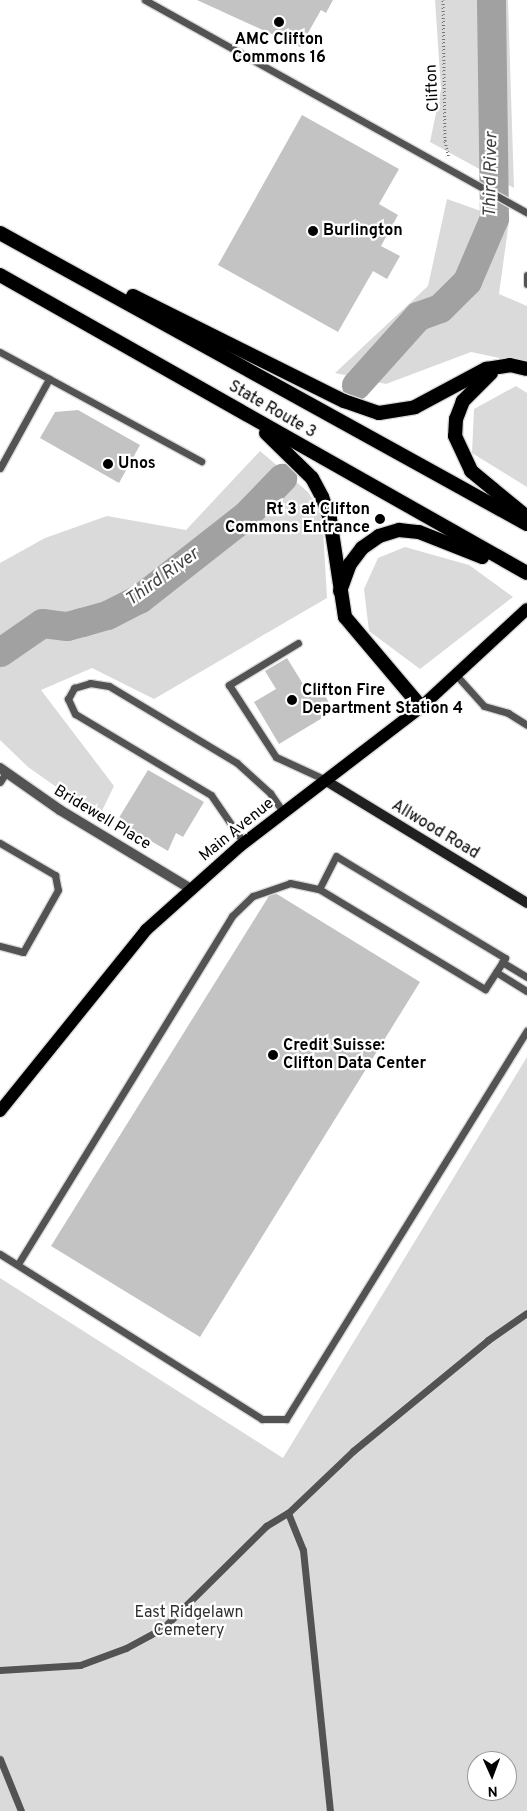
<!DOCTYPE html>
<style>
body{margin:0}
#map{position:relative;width:527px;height:1811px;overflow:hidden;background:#fff;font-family:Overpass,sans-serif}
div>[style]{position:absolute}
.green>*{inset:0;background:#dadada}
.river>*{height:29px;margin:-14.5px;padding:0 14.5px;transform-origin:14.5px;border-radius:14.5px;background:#a1a1a1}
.building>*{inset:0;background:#c3c3c3}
.path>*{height:3px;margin-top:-1.5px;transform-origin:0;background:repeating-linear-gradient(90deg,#757575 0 1px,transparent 0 3.5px)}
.roads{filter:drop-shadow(1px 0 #dbdbdb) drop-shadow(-1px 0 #dbdbdb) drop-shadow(0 1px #dbdbdb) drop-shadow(0 -1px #dbdbdb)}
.service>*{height:7px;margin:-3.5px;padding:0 3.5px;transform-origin:3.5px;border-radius:3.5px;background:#535353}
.minor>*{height:10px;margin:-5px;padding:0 5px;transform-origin:5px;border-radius:5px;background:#535353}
.secondary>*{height:10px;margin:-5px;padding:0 5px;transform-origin:5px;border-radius:5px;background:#202020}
.primary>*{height:12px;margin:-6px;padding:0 6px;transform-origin:6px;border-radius:6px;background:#000}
.trunk>*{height:14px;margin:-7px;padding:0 7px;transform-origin:7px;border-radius:7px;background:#000}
.dots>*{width:14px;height:14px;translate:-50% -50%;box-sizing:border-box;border:2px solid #fff;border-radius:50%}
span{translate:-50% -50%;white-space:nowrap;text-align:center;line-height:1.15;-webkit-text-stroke:4.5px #fff;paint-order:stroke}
.poi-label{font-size:16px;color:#000;font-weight:700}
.left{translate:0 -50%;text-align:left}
.right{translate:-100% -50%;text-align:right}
.street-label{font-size:16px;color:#000}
.park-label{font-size:16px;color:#313131}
.water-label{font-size:18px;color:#424242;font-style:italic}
.north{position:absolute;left:467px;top:1751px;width:50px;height:50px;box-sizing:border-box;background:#fff;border:1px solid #999;border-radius:50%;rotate:178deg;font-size:14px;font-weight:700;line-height:20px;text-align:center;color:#000}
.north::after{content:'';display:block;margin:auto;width:18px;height:22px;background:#000;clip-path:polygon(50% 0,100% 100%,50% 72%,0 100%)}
</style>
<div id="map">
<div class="green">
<i style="clip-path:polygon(435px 0,508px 0,514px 188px,430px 142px,441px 89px)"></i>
<i style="clip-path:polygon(447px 199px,509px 221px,499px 294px,527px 306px,527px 364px,471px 352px,386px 384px,335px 373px,428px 286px)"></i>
<i style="clip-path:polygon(516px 386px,527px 393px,527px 487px,472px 453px,474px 409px)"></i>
<i style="clip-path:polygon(260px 451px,308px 492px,322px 513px,327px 598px,154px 699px,92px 668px,41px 690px,114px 786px,99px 817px,28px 767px,0 740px,0 563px,45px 538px,107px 516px,186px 530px)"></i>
<i style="clip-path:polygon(405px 547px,469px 565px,513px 597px,420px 669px,369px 631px,364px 589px,378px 558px)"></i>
<i style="clip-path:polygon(evenodd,527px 1057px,527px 1811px,0 1811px,0 1278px,283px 1458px,527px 1057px,477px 1761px,507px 1761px,507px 1791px,477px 1791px,477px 1761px)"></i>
</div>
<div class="river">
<i style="left:356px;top:385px;width:93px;rotate:-48.1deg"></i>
<i style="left:418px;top:316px;width:23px;rotate:-20deg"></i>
<i style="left:440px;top:308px;width:38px;rotate:-45deg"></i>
<i style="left:467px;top:281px;width:69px;rotate:-66.8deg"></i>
<i style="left:494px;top:218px;width:218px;rotate:-90.8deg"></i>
<i style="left:0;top:652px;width:51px;rotate:-34.6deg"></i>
<i style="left:42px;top:623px;width:25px;rotate:7deg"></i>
<i style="left:67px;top:626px;width:16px;rotate:-15deg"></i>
<i style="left:82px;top:622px;width:26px;rotate:-16deg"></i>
<i style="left:107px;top:615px;width:36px;rotate:-27deg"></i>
<i style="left:139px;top:599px;width:136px;rotate:-38.1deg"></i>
<i style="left:246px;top:515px;width:52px;rotate:-45.8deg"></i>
</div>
<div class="building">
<i style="clip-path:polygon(197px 0,333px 0,326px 13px,321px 10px,300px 47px)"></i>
<i style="clip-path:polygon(302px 115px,399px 169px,379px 204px,398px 215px,381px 246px,400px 256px,387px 279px,373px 271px,338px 332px,218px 265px)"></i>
<i style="clip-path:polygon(78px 410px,140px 445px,119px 483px,40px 438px,55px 412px)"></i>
<i style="clip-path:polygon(287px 658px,311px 697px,322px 691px,334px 711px,279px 744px,254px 702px,276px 689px,265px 671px)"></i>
<i style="clip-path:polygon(148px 770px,204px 802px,183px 837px,176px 833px,168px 851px,117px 821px)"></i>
<i style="clip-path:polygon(272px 891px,420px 982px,200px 1337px,51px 1246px)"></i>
</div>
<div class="path">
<i style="left:443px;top:0;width:141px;rotate:89.2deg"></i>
<i style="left:445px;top:141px;width:17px;rotate:77deg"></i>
</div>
<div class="roads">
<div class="service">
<i style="left:145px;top:0;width:437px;rotate:29.1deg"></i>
<i style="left:527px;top:275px;width:9px;rotate:90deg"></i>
<i style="left:0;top:352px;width:229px;rotate:28.5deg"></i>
<i style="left:0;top:468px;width:102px;rotate:-61.2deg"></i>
<i style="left:298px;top:643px;width:81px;rotate:148.7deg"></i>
<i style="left:229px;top:685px;width:86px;rotate:56.9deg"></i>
<i style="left:276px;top:757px;width:55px;rotate:24.7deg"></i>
<i style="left:457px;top:676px;width:40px;rotate:48deg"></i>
<i style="left:484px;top:706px;width:25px;rotate:16deg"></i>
<i style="left:508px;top:713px;width:22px;rotate:32deg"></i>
<i style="left:0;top:782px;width:9px;rotate:-58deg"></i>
<i style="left:0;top:843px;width:64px;rotate:30.2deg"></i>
<i style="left:55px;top:875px;width:15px;rotate:79deg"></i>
<i style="left:58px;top:890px;width:71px;rotate:119.4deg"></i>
<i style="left:23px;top:952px;width:24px;rotate:-165deg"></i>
<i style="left:244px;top:843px;width:58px;rotate:-124.5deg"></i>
<i style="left:211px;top:795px;width:158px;rotate:-149.2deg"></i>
<i style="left:75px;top:714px;width:17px;rotate:-115deg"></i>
<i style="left:68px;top:699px;width:13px;rotate:-61deg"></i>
<i style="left:74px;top:688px;width:17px;rotate:-17deg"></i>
<i style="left:90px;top:683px;width:19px;rotate:9deg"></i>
<i style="left:109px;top:686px;width:149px;rotate:31deg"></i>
<i style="left:237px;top:763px;width:45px;rotate:42.3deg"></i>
<i style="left:270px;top:793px;width:24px;rotate:55deg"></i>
<i style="left:502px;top:962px;width:29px;rotate:31deg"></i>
<i style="left:496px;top:972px;width:36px;rotate:32deg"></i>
<i style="left:0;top:1254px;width:310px;rotate:32.2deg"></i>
<i style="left:262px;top:1419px;width:24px"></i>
<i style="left:286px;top:1419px;width:457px;rotate:-58.2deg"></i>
<i style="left:18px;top:1264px;width:409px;rotate:-58.4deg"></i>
<i style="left:232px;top:916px;width:29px;rotate:-44deg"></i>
<i style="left:253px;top:896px;width:39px;rotate:-19deg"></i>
<i style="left:290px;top:883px;width:30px;rotate:12deg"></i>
<i style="left:319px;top:889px;width:194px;rotate:31.1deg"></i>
<i style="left:485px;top:989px;width:37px;rotate:-57deg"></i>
<i style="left:505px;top:958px;width:197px;rotate:-148.9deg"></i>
<i style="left:336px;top:856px;width:37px;rotate:117deg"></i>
<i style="left:288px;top:1513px;width:90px;rotate:-43.6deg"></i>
<i style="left:353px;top:1451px;width:175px;rotate:-39.4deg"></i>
<i style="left:488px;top:1340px;width:47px;rotate:-34.7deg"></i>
<i style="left:0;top:1670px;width:80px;rotate:-3.6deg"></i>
<i style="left:80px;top:1665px;width:49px;rotate:-20.3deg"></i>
<i style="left:126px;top:1648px;width:42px;rotate:-28.4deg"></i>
<i style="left:163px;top:1628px;width:145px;rotate:-44.7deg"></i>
<i style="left:266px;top:1526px;width:26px;rotate:-31deg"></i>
<i style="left:288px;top:1513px;width:40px;rotate:68deg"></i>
<i style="left:303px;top:1550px;width:262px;rotate:84.1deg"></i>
<i style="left:0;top:1759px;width:56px;rotate:68deg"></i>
</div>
<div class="minor">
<i style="left:0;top:768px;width:73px;rotate:35deg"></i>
<i style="left:60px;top:810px;width:153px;rotate:31.1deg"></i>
</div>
<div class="secondary">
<i style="left:328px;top:782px;width:233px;rotate:31.3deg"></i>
</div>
<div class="primary">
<i style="left:0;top:1111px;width:233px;rotate:-51.1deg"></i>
<i style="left:146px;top:930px;width:126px;rotate:-41.8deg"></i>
<i style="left:240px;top:846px;width:228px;rotate:-37.5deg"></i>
<i style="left:421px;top:707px;width:144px;rotate:-42.8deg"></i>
</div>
<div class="trunk">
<i style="left:0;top:233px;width:602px;rotate:28.91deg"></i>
<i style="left:0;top:275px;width:605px;rotate:29.49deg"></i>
<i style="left:133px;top:296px;width:236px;rotate:26.5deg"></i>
<i style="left:344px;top:401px;width:37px;rotate:19deg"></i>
<i style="left:379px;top:413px;width:36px;rotate:-9deg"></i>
<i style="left:415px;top:407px;width:81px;rotate:-28.2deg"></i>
<i style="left:486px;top:369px;width:24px;rotate:-9deg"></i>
<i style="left:510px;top:365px;width:17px;rotate:13deg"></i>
<i style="left:491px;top:373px;width:40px;rotate:135deg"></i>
<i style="left:463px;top:401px;width:19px;rotate:111deg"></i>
<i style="left:456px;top:419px;width:17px;rotate:93deg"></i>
<i style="left:455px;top:436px;width:38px;rotate:65deg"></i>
<i style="left:471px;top:471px;width:66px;rotate:39.5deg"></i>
<i style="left:266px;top:433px;width:64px;rotate:44.4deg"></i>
<i style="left:312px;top:478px;width:21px;rotate:62deg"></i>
<i style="left:322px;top:497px;width:23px;rotate:70deg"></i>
<i style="left:330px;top:519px;width:99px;rotate:81.3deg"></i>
<i style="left:345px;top:617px;width:118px;rotate:49.8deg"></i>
<i style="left:340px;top:591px;width:29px;rotate:-70deg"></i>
<i style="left:350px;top:564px;width:20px;rotate:-53deg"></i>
<i style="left:362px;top:548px;width:21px;rotate:-35deg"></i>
<i style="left:379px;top:536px;width:21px;rotate:-17deg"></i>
<i style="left:399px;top:530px;width:20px;rotate:6deg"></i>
<i style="left:419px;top:532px;width:68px;rotate:21.6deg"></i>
</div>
</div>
<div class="dots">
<i style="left:279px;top:22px;background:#000"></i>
<i style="left:313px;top:231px;background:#000"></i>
<i style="left:108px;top:464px;background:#000"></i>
<i style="left:380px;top:519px;background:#000"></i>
<i style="left:292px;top:700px;background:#000"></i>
<i style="left:273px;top:1055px;background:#000"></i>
</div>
<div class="poi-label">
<span style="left:279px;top:49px">AMC Clifton<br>Commons 16</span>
<span class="left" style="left:323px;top:231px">Burlington</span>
<span class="left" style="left:118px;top:464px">Unos</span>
<span class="right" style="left:370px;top:519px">Rt 3 at Clifton<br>Commons Entrance</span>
<span class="left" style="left:302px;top:700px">Clifton Fire<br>Department Station 4</span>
<span class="left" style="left:283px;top:1055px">Credit Suisse:<br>Clifton Data Center</span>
</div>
<div class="street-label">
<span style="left:433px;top:88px;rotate:-93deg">Clifton</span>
<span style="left:272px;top:410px;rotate:30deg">State Route 3</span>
<span style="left:102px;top:818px;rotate:31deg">Bridewell Place</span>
<span style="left:237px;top:830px;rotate:-39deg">Main Avenue</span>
<span style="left:435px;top:830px;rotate:31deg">Allwood Road</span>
</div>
<div class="park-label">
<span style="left:189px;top:1622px">East Ridgelawn<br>Cemetery</span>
</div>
<div class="water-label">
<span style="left:492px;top:175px;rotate:-89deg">Third River</span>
<span style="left:163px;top:578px;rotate:-36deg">Third River</span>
</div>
<div class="north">N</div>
</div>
